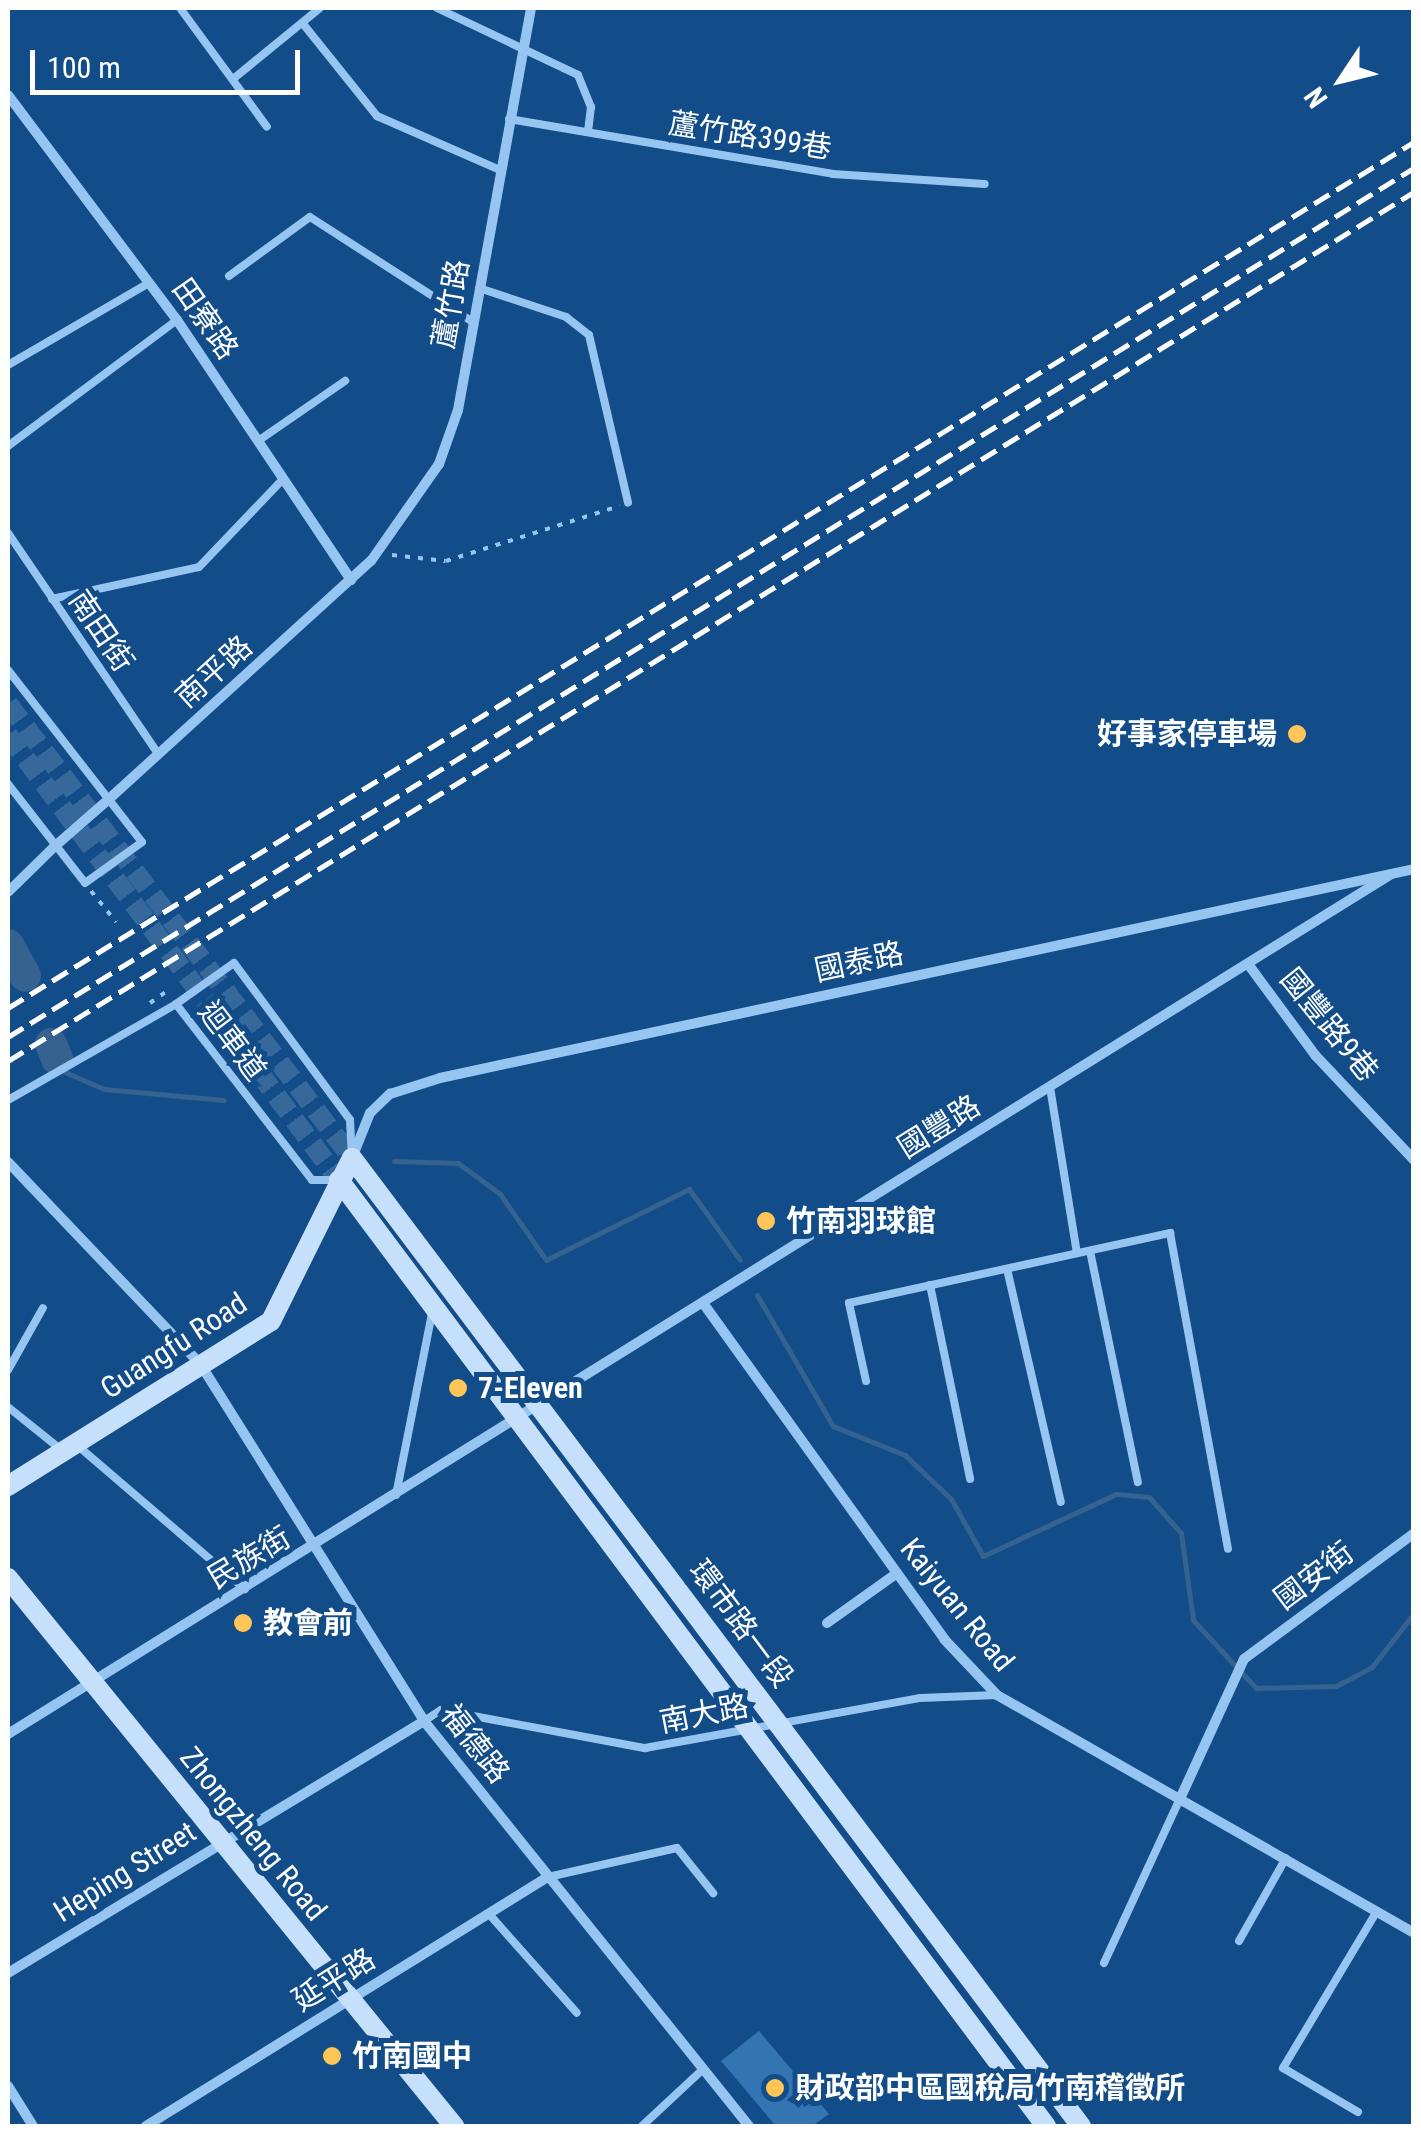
<!DOCTYPE html>
<meta charset="utf-8">
<style>
body{margin:0}
#map{position:relative;width:1421px;height:2134px;overflow:hidden;background:#124d8a;font-family:"Roboto Condensed","Noto Sans TC",sans-serif}
div>[style]{position:absolute}
.stream>*{height:5px;margin:-2.5px;padding:0 2.5px;transform-origin:2.5px;border-radius:2.5px;background:#36628f}
.river>*{height:32px;margin:-16px;padding:0 16px;transform-origin:16px;border-radius:16px;background:#36628f}
.building>*{inset:0;background:#3574b2}
.secondary-tunnel>*{height:20px;margin-top:-10px;transform-origin:0;background:repeating-linear-gradient(90deg,#36689c 0 20px,transparent 0 30px)}
.path>*{height:4px;margin-top:-2px;transform-origin:0;background:repeating-linear-gradient(90deg,#97c5f1 0 5px,transparent 0 13px)}
.lane>*{height:8px;margin:-4px;padding:0 4px;transform-origin:4px;border-radius:4px;background:#97c5f1}
.street>*{height:10px;margin:-5px;padding:0 5px;transform-origin:5px;border-radius:5px;background:#97c5f1}
.secondary>*{height:20px;margin:-10px;padding:0 10px;transform-origin:10px;border-radius:10px;background:#c6e0fc}
.rail>*{height:5px;margin-top:-2.5px;transform-origin:0;background:repeating-linear-gradient(90deg,#fff 0 18px,transparent 0 26px)}
.lane-bridge>*{height:8px;margin:-4px;padding:0 4px;transform-origin:4px;border-radius:4px;background:#97c5f1}
.street-bridge>*{height:10px;margin:-5px;padding:0 5px;transform-origin:5px;border-radius:5px;background:#97c5f1}
.dots>*{width:28px;height:28px;translate:-50% -50%;box-sizing:border-box;border:5px solid #124d8a;border-radius:50%}
span{translate:-50% -50%;white-space:nowrap;text-align:center;line-height:1.15;-webkit-text-stroke:10px #124d8a;paint-order:stroke}
.street-label{font-size:30px;color:#fff}
.poi-label{font-size:30px;color:#fff;font-weight:700}
.right{translate:-100% -50%;text-align:right}
.left{translate:0 -50%;text-align:left}
.frame{position:absolute;inset:0;border:10px solid #fff;pointer-events:none}
.north{position:absolute;left:1291px;top:30px;width:100px;height:100px;-webkit-text-stroke:8px #124d8a;paint-order:stroke;rotate:235deg;font-size:28px;font-weight:700;line-height:40px;text-align:center;color:#fff}
.north::after{content:'';display:block;margin:auto;width:35px;height:45px;background:#fff;clip-path:polygon(50% 0,100% 100%,50% 72%,0 100%)}
.scale{position:absolute;left:30px;top:50px;width:270px;height:45px;box-sizing:border-box;border:5px solid #fff;border-top:0;padding-left:12px;font-size:30px;line-height:35px;white-space:nowrap;color:#fff;-webkit-text-stroke:8px #124d8a;paint-order:stroke}
</style>
<div id="map">
<div class="stream">
<i style="left:65px;top:1072px;width:43px;rotate:23.6deg"></i>
<i style="left:104px;top:1089px;width:120px;rotate:5.3deg"></i>
<i style="left:394px;top:1161px;width:64px;rotate:1.8deg"></i>
<i style="left:458px;top:1163px;width:52px;rotate:36.4deg"></i>
<i style="left:500px;top:1194px;width:80px;rotate:55.1deg"></i>
<i style="left:546px;top:1260px;width:160px;rotate:-26.4deg"></i>
<i style="left:689px;top:1189px;width:87px;rotate:54.3deg"></i>
<i style="left:757px;top:1295px;width:151px;rotate:59.9deg"></i>
<i style="left:833px;top:1426px;width:78px;rotate:21.9deg"></i>
<i style="left:905px;top:1455px;width:64px;rotate:43.7deg"></i>
<i style="left:951px;top:1499px;width:65px;rotate:60.7deg"></i>
<i style="left:983px;top:1556px;width:147px;rotate:-25deg"></i>
<i style="left:1116px;top:1494px;width:33px;rotate:5deg"></i>
<i style="left:1149px;top:1497px;width:48px;rotate:48.4deg"></i>
<i style="left:1181px;top:1533px;width:88px;rotate:82.1deg"></i>
<i style="left:1193px;top:1620px;width:93px;rotate:47.2deg"></i>
<i style="left:1256px;top:1688px;width:80px;rotate:-1.4deg"></i>
<i style="left:1336px;top:1686px;width:41px;rotate:-27.8deg"></i>
<i style="left:1372px;top:1667px;width:68px;rotate:-52.1deg"></i>
</div>
<div class="river">
<i style="left:8px;top:945px;width:35px;rotate:61deg"></i>
<i style="left:51px;top:1044px;width:16px;rotate:68deg"></i>
</div>
<div class="building">
<i style="clip-path:polygon(759px 2031px,829px 2114px,812px 2126px,776px 2126px,721px 2061px)"></i>
</div>
<div class="secondary-tunnel">
<i style="left:8px;top:704px;width:570px;rotate:52.85deg"></i>
<i style="left:8px;top:735px;width:555px;rotate:53.36deg"></i>
</div>
<div class="path">
<i style="left:392px;top:555px;width:54px;rotate:6.3deg"></i>
<i style="left:446px;top:561px;width:182px;rotate:-17.6deg"></i>
<i style="left:91px;top:891px;width:40px;rotate:51deg"></i>
<i style="left:150px;top:1003px;width:21px;rotate:-35deg"></i>
</div>
<div class="lane">
<i style="left:180px;top:8px;width:147px;rotate:53.8deg"></i>
<i style="left:437px;top:8px;width:156px;rotate:25.4deg"></i>
<i style="left:578px;top:75px;width:35px;rotate:68deg"></i>
<i style="left:591px;top:107px;width:25px;rotate:97deg"></i>
<i style="left:304px;top:25px;width:117px;rotate:51.3deg"></i>
<i style="left:377px;top:116px;width:134px;rotate:23.7deg"></i>
<i style="left:233px;top:79px;width:112px;rotate:-39.2deg"></i>
<i style="left:509px;top:119px;width:329px;rotate:9.6deg"></i>
<i style="left:833px;top:174px;width:152px;rotate:3.8deg"></i>
<i style="left:229px;top:276px;width:100px;rotate:-36.1deg"></i>
<i style="left:310px;top:217px;width:194px;rotate:32.8deg"></i>
<i style="left:479px;top:288px;width:92px;rotate:18.4deg"></i>
<i style="left:566px;top:317px;width:29px;rotate:38deg"></i>
<i style="left:589px;top:335px;width:172px;rotate:76.9deg"></i>
<i style="left:8px;top:365px;width:163px;rotate:-30.2deg"></i>
<i style="left:258px;top:441px;width:106px;rotate:-34.6deg"></i>
<i style="left:8px;top:446px;width:211px;rotate:-36.7deg"></i>
<i style="left:8px;top:533px;width:267px;rotate:55.8deg"></i>
<i style="left:52px;top:599px;width:150px;rotate:-12.3deg"></i>
<i style="left:199px;top:567px;width:122px;rotate:-46.3deg"></i>
<i style="left:8px;top:670px;width:218px;rotate:52.1deg"></i>
<i style="left:8px;top:784px;width:125px;rotate:52.1deg"></i>
<i style="left:234px;top:963px;width:195px;rotate:53.5deg"></i>
<i style="left:350px;top:1120px;width:33px;rotate:87deg"></i>
<i style="left:1050px;top:1087px;width:168px;rotate:80.8deg"></i>
<i style="left:8px;top:1100px;width:193px;rotate:-29.7deg"></i>
<i style="left:176px;top:1004px;width:222px;rotate:52.3deg"></i>
<i style="left:312px;top:1180px;width:23px"></i>
<i style="left:1090px;top:1251px;width:236px;rotate:78.3deg"></i>
<i style="left:1007px;top:1269px;width:239px;rotate:77deg"></i>
<i style="left:930px;top:1285px;width:198px;rotate:78.3deg"></i>
<i style="left:8px;top:1370px;width:71px;rotate:-60.6deg"></i>
<i style="left:866px;top:1381px;width:80px;rotate:-102.3deg"></i>
<i style="left:849px;top:1303px;width:329px;rotate:-12.3deg"></i>
<i style="left:1170px;top:1233px;width:321px;rotate:79.6deg"></i>
<i style="left:8px;top:1407px;width:70px;rotate:38.7deg"></i>
<i style="left:78px;top:1446px;width:220px;rotate:40.6deg"></i>
<i style="left:396px;top:1495px;width:186px;rotate:-78.8deg"></i>
<i style="left:424px;top:1721px;width:20px;rotate:-33deg"></i>
<i style="left:441px;top:1710px;width:208px;rotate:10.6deg"></i>
<i style="left:645px;top:1748px;width:280px;rotate:-10.3deg"></i>
<i style="left:920px;top:1698px;width:77px;rotate:-2.2deg"></i>
<i style="left:548px;top:1877px;width:132px;rotate:-12.7deg"></i>
<i style="left:677px;top:1848px;width:58px;rotate:51.3deg"></i>
<i style="left:489px;top:1914px;width:132px;rotate:48.4deg"></i>
<i style="left:1239px;top:1941px;width:95px;rotate:-60.5deg"></i>
<i style="left:1104px;top:1963px;width:179px;rotate:-65.2deg"></i>
<i style="left:1358px;top:2112px;width:87px;rotate:-149.6deg"></i>
<i style="left:1283px;top:2068px;width:183px;rotate:-59.1deg"></i>
<i style="left:642px;top:2126px;width:82px;rotate:-43deg"></i>
</div>
<div class="street">
<i style="left:8px;top:95px;width:281px;rotate:53.1deg"></i>
<i style="left:177px;top:320px;width:313px;rotate:56.2deg"></i>
<i style="left:109px;top:799px;width:354px;rotate:-42.3deg"></i>
<i style="left:371px;top:561px;width:118px;rotate:-55deg"></i>
<i style="left:439px;top:464px;width:57px;rotate:-70.6deg"></i>
<i style="left:458px;top:410px;width:409px;rotate:-79.7deg"></i>
<i style="left:8px;top:892px;width:64px;rotate:-44.4deg"></i>
<i style="left:1248px;top:964px;width:113px;rotate:53.6deg"></i>
<i style="left:1315px;top:1055px;width:144px;rotate:46.7deg"></i>
<i style="left:352px;top:1158px;width:48px;rotate:-68.2deg"></i>
<i style="left:370px;top:1113px;width:28px;rotate:-44deg"></i>
<i style="left:390px;top:1094px;width:52px;rotate:-17.7deg"></i>
<i style="left:440px;top:1078px;width:996px;rotate:-12.11deg"></i>
<i style="left:8px;top:1162px;width:280px;rotate:46.4deg"></i>
<i style="left:201px;top:1365px;width:420px;rotate:57.9deg"></i>
<i style="left:424px;top:1721px;width:519px;rotate:51.25deg"></i>
<i style="left:703px;top:1303px;width:413px;rotate:54.3deg"></i>
<i style="left:944px;top:1639px;width:77px;rotate:46.6deg"></i>
<i style="left:997px;top:1695px;width:480px;rotate:29.7deg"></i>
<i style="left:827px;top:1623px;width:86px;rotate:-35.5deg"></i>
<i style="left:8px;top:1734px;width:1629px;rotate:-31.87deg"></i>
<i style="left:1179px;top:1801px;width:156px;rotate:-65.4deg"></i>
<i style="left:1244px;top:1659px;width:212px;rotate:-36.5deg"></i>
<i style="left:8px;top:1973px;width:486px;rotate:-31.2deg"></i>
<i style="left:8px;top:2086px;width:47px;rotate:58deg"></i>
<i style="left:146px;top:2126px;width:473px;rotate:-31.8deg"></i>
</div>
<div class="secondary">
<i style="left:339px;top:1180px;width:1181px;rotate:53.23deg"></i>
<i style="left:8px;top:1486px;width:310px;rotate:-32.1deg"></i>
<i style="left:271px;top:1321px;width:182px;rotate:-63.6deg"></i>
<i style="left:352px;top:1158px;width:1212px;rotate:53.02deg"></i>
<i style="left:8px;top:1578px;width:707px;rotate:50.86deg"></i>
</div>
<div class="rail">
<i style="left:8px;top:1008px;width:1651px;rotate:-31.63deg"></i>
<i style="left:8px;top:1037px;width:1653px;rotate:-31.72deg"></i>
<i style="left:8px;top:1061px;width:1653px;rotate:-31.72deg"></i>
</div>
<div class="lane-bridge">
<i style="left:85px;top:883px;width:70px;rotate:-35.7deg"></i>
<i style="left:176px;top:1004px;width:71px;rotate:-35.3deg"></i>
</div>
<div class="street-bridge">
<i style="left:54px;top:847px;width:73px;rotate:-41.1deg"></i>
</div>
<div class="dots">
<i style="left:1297px;top:734px;background:#ffc557"></i>
<i style="left:766px;top:1221px;background:#ffc557"></i>
<i style="left:458px;top:1388px;background:#ffc557"></i>
<i style="left:243px;top:1623px;background:#ffc557"></i>
<i style="left:332px;top:2056px;background:#ffc557"></i>
<i style="left:775px;top:2088px;background:#ffc557"></i>
</div>
<div class="street-label">
<span style="left:750px;top:136px;rotate:9deg">蘆竹路399巷</span>
<span style="left:451px;top:304px;rotate:-80deg">蘆竹路</span>
<span style="left:205px;top:319px;rotate:55deg">田寮路</span>
<span style="left:101px;top:631px;rotate:56deg">南田街</span>
<span style="left:214px;top:672px;rotate:-42deg">南平路</span>
<span style="left:859px;top:962px;rotate:-12deg">國泰路</span>
<span style="left:1329px;top:1025px;rotate:51deg">國豐路9巷</span>
<span style="left:232px;top:1041px;rotate:53deg">迴車道</span>
<span style="left:939px;top:1127px;rotate:-32deg">國豐路</span>
<span style="left:174px;top:1346px;rotate:-33deg">Guangfu Road</span>
<span style="left:249px;top:1558px;rotate:-31deg">民族街</span>
<span style="left:1314px;top:1576px;rotate:-37deg">國安街</span>
<span style="left:957px;top:1605px;rotate:51deg">Kaiyuan Road</span>
<span style="left:741px;top:1624px;rotate:53deg">環市路一段</span>
<span style="left:704px;top:1714px;rotate:-11deg">南大路</span>
<span style="left:475px;top:1744px;rotate:52deg">福德路</span>
<span style="left:253px;top:1834px;rotate:51deg">Zhongzheng Road</span>
<span style="left:125px;top:1872px;rotate:-32deg">Heping Street</span>
<span style="left:334px;top:1980px;rotate:-32deg">延平路</span>
</div>
<div class="poi-label">
<span class="right" style="left:1277px;top:734px">好事家停車場</span>
<span class="left" style="left:786px;top:1221px">竹南羽球館</span>
<span class="left" style="left:478px;top:1388px">7-Eleven</span>
<span class="left" style="left:263px;top:1623px">教會前</span>
<span class="left" style="left:352px;top:2056px">竹南國中</span>
<span class="left" style="left:795px;top:2088px">財政部中區國稅局竹南稽徵所</span>
</div>
<div class="frame"></div>
<div class="north">N</div>
<div class="scale">100 m</div>
</div>
